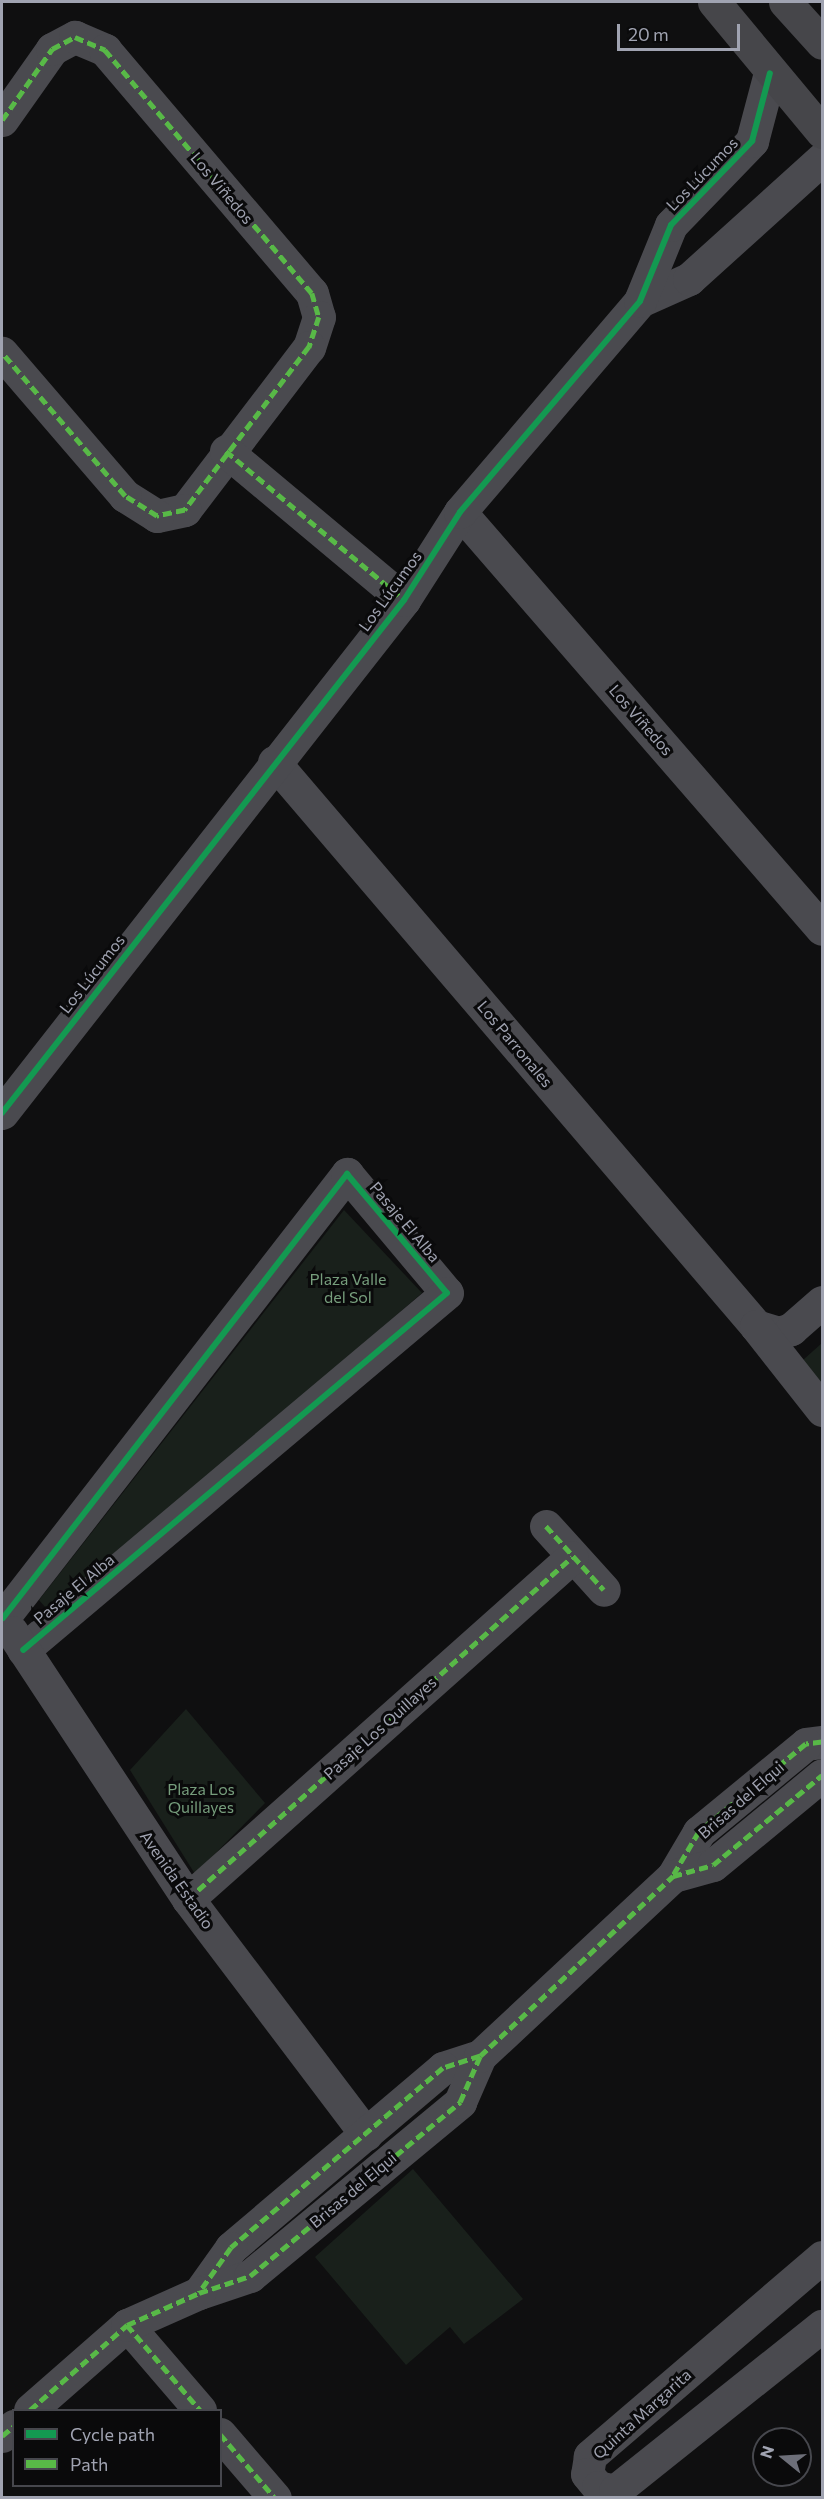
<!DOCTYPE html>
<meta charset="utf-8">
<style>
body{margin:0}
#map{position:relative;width:824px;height:2499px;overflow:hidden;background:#0f0f10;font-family:Commissioner,sans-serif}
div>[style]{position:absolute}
.green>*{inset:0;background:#19201b}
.minor>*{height:33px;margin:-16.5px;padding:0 16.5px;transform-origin:16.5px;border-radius:16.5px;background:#4a4a4f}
.major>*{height:33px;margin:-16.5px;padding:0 16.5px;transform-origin:16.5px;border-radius:16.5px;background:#46464a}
.quiet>*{height:4.5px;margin-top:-2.25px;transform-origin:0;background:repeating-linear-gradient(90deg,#58b947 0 9px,transparent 0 13.5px)}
.cycleway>*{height:6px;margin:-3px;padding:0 3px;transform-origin:3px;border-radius:3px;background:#139951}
span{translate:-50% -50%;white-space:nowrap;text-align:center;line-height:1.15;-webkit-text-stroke:6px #0a0a0b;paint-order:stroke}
.street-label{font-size:16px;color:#a0a3b1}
.park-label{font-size:16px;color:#769d7c}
.frame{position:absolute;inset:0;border:3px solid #a0a3b1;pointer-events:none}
.legend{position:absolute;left:12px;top:2409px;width:210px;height:78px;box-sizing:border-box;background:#0a0a0b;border:2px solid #46474d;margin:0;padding:8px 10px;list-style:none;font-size:18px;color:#a0a3b1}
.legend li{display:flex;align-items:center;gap:12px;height:30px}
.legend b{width:30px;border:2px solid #46474d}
.north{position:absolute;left:752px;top:2427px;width:60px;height:60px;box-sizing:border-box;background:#0a0a0b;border:2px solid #46474d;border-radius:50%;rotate:288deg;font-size:16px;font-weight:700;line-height:24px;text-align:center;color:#a0a3b1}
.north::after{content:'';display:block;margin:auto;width:21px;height:27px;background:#6d6f79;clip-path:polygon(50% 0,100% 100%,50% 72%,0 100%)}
.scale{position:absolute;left:617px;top:24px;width:123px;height:27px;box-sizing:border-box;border:3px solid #a0a3b1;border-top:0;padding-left:8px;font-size:18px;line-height:21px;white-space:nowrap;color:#a0a3b1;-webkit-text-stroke:4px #0a0a0b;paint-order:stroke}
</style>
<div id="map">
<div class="green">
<i style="clip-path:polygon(344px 1210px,422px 1293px,51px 1614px,39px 1600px)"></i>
<i style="clip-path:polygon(822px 1343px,822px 1384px,803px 1360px)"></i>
<i style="clip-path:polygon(186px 1709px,265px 1803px,195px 1874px,130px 1770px)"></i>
<i style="clip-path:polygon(413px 2169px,523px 2299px,464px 2344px,450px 2327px,406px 2365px,315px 2257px)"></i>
</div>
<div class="minor">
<i style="left:2px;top:120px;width:87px;rotate:-54.8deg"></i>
<i style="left:52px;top:49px;width:26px;rotate:-28deg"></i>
<i style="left:75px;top:37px;width:33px;rotate:23deg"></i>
<i style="left:105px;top:50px;width:319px;rotate:49.6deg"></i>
<i style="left:312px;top:293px;width:25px;rotate:74deg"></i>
<i style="left:319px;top:317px;width:32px;rotate:108deg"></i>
<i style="left:309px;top:347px;width:205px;rotate:127.3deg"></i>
<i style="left:185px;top:510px;width:29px;rotate:168deg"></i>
<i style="left:157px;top:516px;width:38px;rotate:-148deg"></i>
<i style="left:125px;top:496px;width:189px;rotate:-130.7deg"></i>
<i style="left:640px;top:301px;width:54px;rotate:-24.2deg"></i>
<i style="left:689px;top:279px;width:179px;rotate:-42.1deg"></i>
<i style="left:226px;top:451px;width:232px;rotate:39.9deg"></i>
<i style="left:460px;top:512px;width:552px;rotate:49.04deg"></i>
<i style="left:274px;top:762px;width:742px;rotate:49.48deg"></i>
<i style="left:756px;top:1326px;width:24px;rotate:17deg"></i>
<i style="left:779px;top:1333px;width:13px;rotate:-18deg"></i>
<i style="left:791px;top:1329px;width:41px;rotate:-41.1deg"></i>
<i style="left:2px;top:1113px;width:652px;rotate:-51.92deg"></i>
<i style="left:404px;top:600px;width:104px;rotate:-57.5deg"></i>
<i style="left:460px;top:512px;width:277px;rotate:-49.5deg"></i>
<i style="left:640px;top:301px;width:82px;rotate:-67.8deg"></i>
<i style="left:671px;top:225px;width:117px;rotate:-46deg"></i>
<i style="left:752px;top:141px;width:70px;rotate:-75.2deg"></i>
<i style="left:756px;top:1326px;width:107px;rotate:51.8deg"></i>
<i style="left:546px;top:1526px;width:86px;rotate:47.8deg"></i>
<i style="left:3px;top:1618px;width:562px;rotate:-52.23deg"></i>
<i style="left:347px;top:1174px;width:155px;rotate:50deg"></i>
<i style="left:447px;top:1293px;width:554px;rotate:139.9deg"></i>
<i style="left:12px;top:1632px;width:320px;rotate:56.6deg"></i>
<i style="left:188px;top:1899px;width:295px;rotate:52.9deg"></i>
<i style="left:822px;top:1742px;width:16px;rotate:173deg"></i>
<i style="left:806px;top:1744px;width:139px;rotate:140.6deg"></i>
<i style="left:699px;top:1832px;width:51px;rotate:120.6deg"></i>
<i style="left:673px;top:1876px;width:41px;rotate:-15.4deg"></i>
<i style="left:713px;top:1865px;width:141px;rotate:-39.5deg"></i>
<i style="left:188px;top:1899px;width:514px;rotate:-41.69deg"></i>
<i style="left:480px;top:2056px;width:39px;rotate:162deg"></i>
<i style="left:443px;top:2068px;width:278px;rotate:139.7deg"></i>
<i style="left:231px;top:2248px;width:55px;rotate:125.4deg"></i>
<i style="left:199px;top:2293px;width:54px;rotate:-18.4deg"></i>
<i style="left:250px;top:2276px;width:273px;rotate:-39.6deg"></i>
<i style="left:460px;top:2102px;width:50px;rotate:-66.5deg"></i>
<i style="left:480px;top:2056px;width:264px;rotate:-43deg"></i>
<i style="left:822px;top:2257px;width:306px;rotate:139.4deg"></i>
<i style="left:590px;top:2456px;width:18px;rotate:99deg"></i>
<i style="left:587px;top:2474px;width:17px;rotate:50deg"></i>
<i style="left:598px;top:2487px;width:17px;rotate:13deg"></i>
<i style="left:615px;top:2491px;width:265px;rotate:-38.6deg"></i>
<i style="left:127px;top:2325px;width:112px;rotate:49.3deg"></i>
<i style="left:30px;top:2410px;width:129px;rotate:-41.2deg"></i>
<i style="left:127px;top:2325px;width:79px;rotate:-24deg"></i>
<i style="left:220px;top:2434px;width:84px;rotate:49.3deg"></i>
<i style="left:2px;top:2436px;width:16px;rotate:-40deg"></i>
</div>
<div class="major">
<i style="left:714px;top:2px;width:169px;rotate:50.3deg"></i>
<i style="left:785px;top:2px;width:55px;rotate:47.9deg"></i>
</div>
<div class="quiet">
<i style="left:2px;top:120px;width:87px;rotate:-54.8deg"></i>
<i style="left:52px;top:49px;width:26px;rotate:-28deg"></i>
<i style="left:75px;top:37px;width:33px;rotate:23deg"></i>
<i style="left:105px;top:50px;width:319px;rotate:49.6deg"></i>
<i style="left:312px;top:293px;width:25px;rotate:74deg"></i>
<i style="left:319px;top:317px;width:32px;rotate:108deg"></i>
<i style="left:309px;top:347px;width:205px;rotate:127.3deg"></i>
<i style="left:185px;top:510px;width:29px;rotate:168deg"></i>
<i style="left:157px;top:516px;width:38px;rotate:-148deg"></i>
<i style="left:125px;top:496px;width:189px;rotate:-130.7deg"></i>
<i style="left:226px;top:451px;width:232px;rotate:39.9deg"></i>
<i style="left:546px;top:1526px;width:86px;rotate:47.8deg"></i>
<i style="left:822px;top:1742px;width:16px;rotate:173deg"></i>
<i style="left:806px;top:1744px;width:139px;rotate:140.6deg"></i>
<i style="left:699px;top:1832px;width:51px;rotate:120.6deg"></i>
<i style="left:673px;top:1876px;width:41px;rotate:-15.4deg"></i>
<i style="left:713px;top:1865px;width:141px;rotate:-39.5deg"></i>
<i style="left:188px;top:1899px;width:514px;rotate:-41.69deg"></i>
<i style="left:480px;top:2056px;width:39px;rotate:162deg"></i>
<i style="left:443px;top:2068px;width:278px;rotate:139.7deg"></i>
<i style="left:231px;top:2248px;width:55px;rotate:125.4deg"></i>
<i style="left:199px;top:2293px;width:54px;rotate:-18.4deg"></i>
<i style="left:250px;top:2276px;width:273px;rotate:-39.6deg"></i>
<i style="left:460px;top:2102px;width:50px;rotate:-66.5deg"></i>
<i style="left:480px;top:2056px;width:264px;rotate:-43deg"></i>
<i style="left:127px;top:2325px;width:112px;rotate:49.3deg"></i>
<i style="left:30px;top:2410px;width:129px;rotate:-41.2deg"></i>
<i style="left:127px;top:2325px;width:79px;rotate:-24deg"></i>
<i style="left:220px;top:2434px;width:84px;rotate:49.3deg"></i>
<i style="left:2px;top:2436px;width:16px;rotate:-40deg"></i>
</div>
<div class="cycleway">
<i style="left:2px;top:1113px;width:652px;rotate:-51.92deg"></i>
<i style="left:404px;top:600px;width:104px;rotate:-57.5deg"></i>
<i style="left:460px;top:512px;width:277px;rotate:-49.5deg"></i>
<i style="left:640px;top:301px;width:82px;rotate:-67.8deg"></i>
<i style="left:671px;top:225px;width:117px;rotate:-46deg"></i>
<i style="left:752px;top:141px;width:70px;rotate:-75.2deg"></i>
<i style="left:3px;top:1618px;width:562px;rotate:-52.23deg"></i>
<i style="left:347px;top:1174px;width:155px;rotate:50deg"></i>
<i style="left:447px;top:1293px;width:554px;rotate:139.9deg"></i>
</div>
<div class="street-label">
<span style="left:702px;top:174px;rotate:-46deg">Los Lúcumos</span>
<span style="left:222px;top:188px;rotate:50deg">Los Viñedos</span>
<span style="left:390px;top:591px;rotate:-54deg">Los Lúcumos</span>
<span style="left:641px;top:720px;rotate:49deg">Los Viñedos</span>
<span style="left:92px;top:974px;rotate:-52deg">Los Lúcumos</span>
<span style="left:515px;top:1044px;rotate:50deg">Los Parronales</span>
<span style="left:405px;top:1222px;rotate:50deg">Pasaje El Alba</span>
<span style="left:74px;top:1589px;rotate:-40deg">Pasaje El Alba</span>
<span style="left:380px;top:1728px;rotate:-42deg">Pasaje Los Quillayes</span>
<span style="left:741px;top:1800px;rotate:-41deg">Brisas del Elqui</span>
<span style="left:177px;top:1880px;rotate:55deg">Avenida Estadio</span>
<span style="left:353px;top:2190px;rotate:-40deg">Brisas del Elqui</span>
<span style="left:642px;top:2414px;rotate:-42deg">Quinta Margarita</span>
</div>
<div class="park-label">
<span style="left:348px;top:1288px">Plaza Valle<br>del Sol</span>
<span style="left:201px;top:1798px">Plaza Los<br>Quillayes</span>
</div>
<div class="frame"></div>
<ul class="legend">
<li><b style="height:8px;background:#139951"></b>Cycle path</li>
<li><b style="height:8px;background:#58b947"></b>Path</li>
</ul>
<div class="north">N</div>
<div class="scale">20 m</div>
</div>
